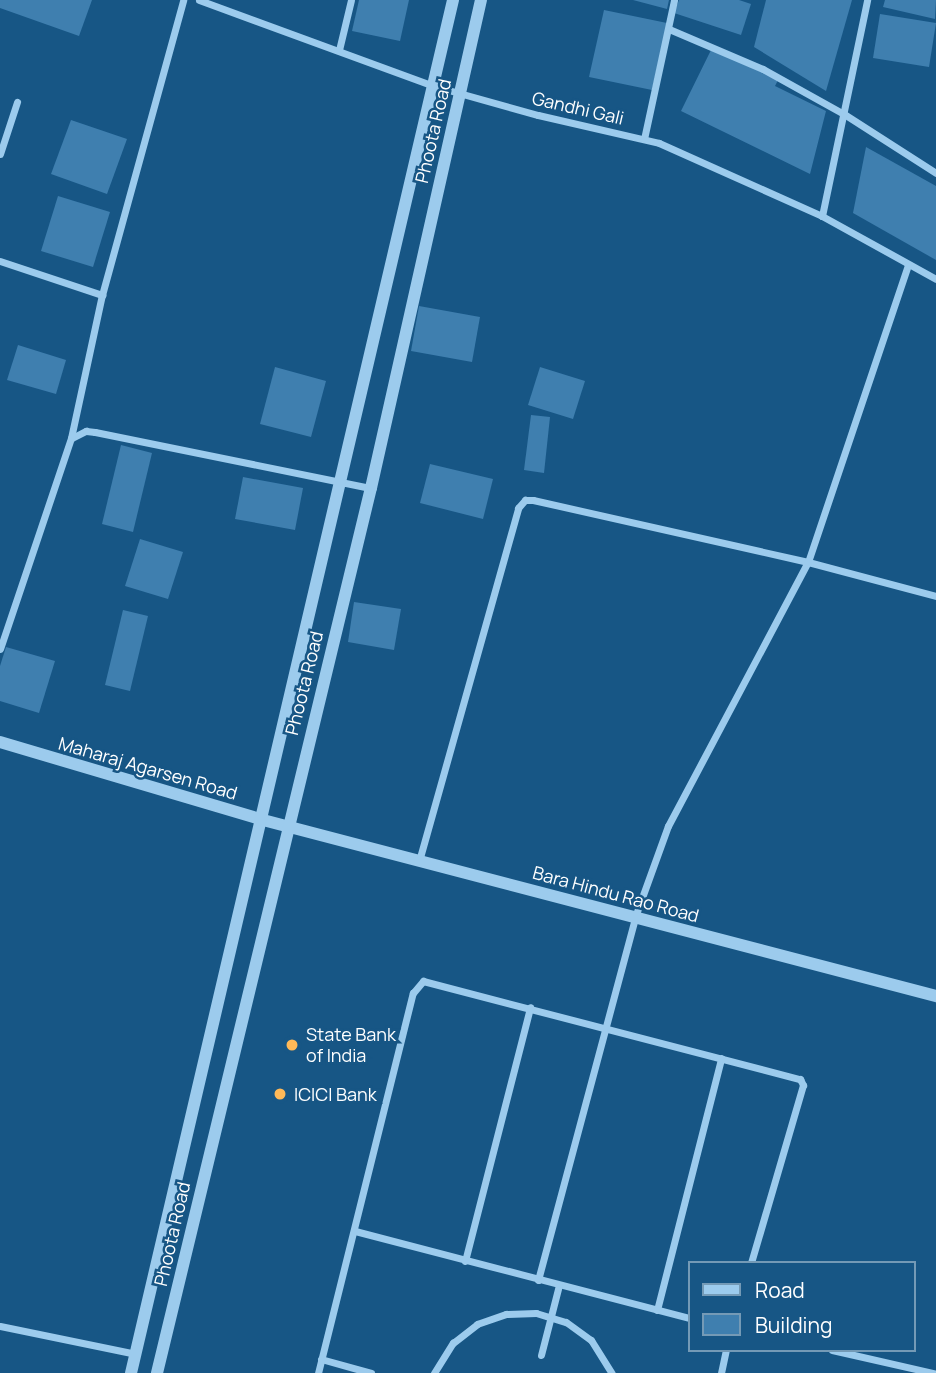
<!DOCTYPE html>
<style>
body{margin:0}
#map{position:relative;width:936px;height:1373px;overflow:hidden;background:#175685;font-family:Manrope,sans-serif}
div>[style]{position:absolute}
.building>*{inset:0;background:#3f7faf}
.minor>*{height:7px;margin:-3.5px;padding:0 3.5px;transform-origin:3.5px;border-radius:3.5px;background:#9ccbed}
.tertiary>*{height:12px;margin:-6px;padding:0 6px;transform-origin:6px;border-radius:6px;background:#9ccbed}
.dots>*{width:19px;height:19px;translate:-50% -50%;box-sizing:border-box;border:4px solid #175685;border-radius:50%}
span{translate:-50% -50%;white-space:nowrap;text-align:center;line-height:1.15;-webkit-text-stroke:5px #175685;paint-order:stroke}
.street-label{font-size:18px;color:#fff}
.poi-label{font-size:18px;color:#fff}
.left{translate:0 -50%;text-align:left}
.legend{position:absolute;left:688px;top:1261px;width:228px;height:91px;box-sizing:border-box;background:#175685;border:2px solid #749ab6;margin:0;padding:9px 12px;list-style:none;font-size:21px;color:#fff}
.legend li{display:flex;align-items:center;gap:14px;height:35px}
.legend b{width:35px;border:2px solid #749ab6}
</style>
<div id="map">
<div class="building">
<i style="clip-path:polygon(0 0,92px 0,79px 36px,0 8px)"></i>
<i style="clip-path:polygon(359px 0,409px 0,400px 41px,352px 31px)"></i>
<i style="clip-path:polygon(633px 0,669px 0,667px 9px)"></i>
<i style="clip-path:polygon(679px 0,739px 0,751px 4px,741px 35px,674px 13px)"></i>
<i style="clip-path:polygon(766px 0,852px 0,826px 91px,754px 47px)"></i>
<i style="clip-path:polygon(885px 0,936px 0,935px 19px,883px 7px)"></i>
<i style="clip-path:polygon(604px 10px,667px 23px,652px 90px,589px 77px)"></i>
<i style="clip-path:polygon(880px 14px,936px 23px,929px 67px,873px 58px)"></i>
<i style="clip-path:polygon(712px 48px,778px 80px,775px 86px,826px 111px,810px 174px,681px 111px)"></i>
<i style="clip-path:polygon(71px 120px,127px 139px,107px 194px,51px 174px)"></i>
<i style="clip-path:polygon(866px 147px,936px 186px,936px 260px,853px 213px)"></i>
<i style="clip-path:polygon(58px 196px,110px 212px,93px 267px,41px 251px)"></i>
<i style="clip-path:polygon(419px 306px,480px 317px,472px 362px,411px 351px)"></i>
<i style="clip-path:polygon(18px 345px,66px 360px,56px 394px,7px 380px)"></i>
<i style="clip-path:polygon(275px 367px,326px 381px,311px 437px,260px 424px)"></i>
<i style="clip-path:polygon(540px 367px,585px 381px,573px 419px,528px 405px)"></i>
<i style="clip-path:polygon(531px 415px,550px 417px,544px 473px,524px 470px)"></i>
<i style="clip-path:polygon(121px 445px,152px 453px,133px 532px,102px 524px)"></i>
<i style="clip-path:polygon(430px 464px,493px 479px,483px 519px,420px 503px)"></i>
<i style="clip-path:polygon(243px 477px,303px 488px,295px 530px,235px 519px)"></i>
<i style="clip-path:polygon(140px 539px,183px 552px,168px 599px,125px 586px)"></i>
<i style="clip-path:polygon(354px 602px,401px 609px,394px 650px,348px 642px)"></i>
<i style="clip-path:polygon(123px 610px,148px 616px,130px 691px,105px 685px)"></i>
<i style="clip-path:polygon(6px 647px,55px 661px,39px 713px,0 701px,0 666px)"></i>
</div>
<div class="minor">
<i style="left:199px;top:0;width:250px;rotate:20.1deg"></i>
<i style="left:434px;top:86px;width:108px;rotate:15.6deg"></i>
<i style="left:538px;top:115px;width:124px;rotate:13deg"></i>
<i style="left:659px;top:143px;width:179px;rotate:24.1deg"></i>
<i style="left:822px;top:216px;width:130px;rotate:28.9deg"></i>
<i style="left:669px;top:29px;width:102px;rotate:23.1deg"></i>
<i style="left:763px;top:69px;width:93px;rotate:29.1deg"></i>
<i style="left:844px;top:114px;width:109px;rotate:32.7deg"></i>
<i style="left:339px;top:50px;width:51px;rotate:-76.5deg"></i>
<i style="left:644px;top:139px;width:142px;rotate:-77.8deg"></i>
<i style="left:0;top:154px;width:55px;rotate:-71.9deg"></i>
<i style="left:822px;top:216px;width:221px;rotate:-78.2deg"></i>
<i style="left:0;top:261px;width:108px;rotate:18.4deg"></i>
<i style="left:72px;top:438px;width:16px;rotate:-27deg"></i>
<i style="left:86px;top:431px;width:9px;rotate:6deg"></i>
<i style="left:95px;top:432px;width:282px;rotate:11.5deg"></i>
<i style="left:0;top:649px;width:223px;rotate:-71.4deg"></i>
<i style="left:71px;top:438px;width:146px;rotate:-77.8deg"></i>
<i style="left:102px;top:295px;width:306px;rotate:-74.6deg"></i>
<i style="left:419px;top:861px;width:367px;rotate:-74.3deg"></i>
<i style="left:518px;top:508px;width:11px;rotate:-49deg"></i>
<i style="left:525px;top:500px;width:8px"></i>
<i style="left:533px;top:500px;width:282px;rotate:12.7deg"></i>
<i style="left:808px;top:562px;width:132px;rotate:14.9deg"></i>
<i style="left:355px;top:1231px;width:345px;rotate:14.6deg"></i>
<i style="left:465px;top:1261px;width:262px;rotate:-75.6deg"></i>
<i style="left:538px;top:1280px;width:376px;rotate:-75deg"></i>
<i style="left:635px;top:917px;width:97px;rotate:-70.1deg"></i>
<i style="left:668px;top:826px;width:299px;rotate:-62.1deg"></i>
<i style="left:808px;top:562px;width:313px;rotate:-71.4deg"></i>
<i style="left:657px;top:1310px;width:260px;rotate:-75.7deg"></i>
<i style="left:0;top:1326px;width:139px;rotate:11.6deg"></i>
<i style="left:832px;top:1350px;width:104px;rotate:12.8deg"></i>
<i style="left:541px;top:1355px;width:72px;rotate:-75.6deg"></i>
<i style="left:321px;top:1359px;width:52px;rotate:15.6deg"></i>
<i style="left:318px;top:1373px;width:392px;rotate:-76deg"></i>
<i style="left:413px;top:993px;width:16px;rotate:-50deg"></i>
<i style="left:423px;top:981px;width:390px;rotate:14.6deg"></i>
<i style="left:800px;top:1079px;width:7px;rotate:63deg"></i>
<i style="left:803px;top:1085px;width:185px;rotate:106.3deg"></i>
<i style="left:434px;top:1373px;width:36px;rotate:-58deg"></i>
<i style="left:453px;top:1343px;width:31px;rotate:-38deg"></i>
<i style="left:477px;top:1324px;width:31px;rotate:-19deg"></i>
<i style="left:506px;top:1314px;width:30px;rotate:-2deg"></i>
<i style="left:536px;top:1313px;width:31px;rotate:17deg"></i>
<i style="left:566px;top:1322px;width:31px;rotate:36deg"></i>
<i style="left:591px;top:1340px;width:39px;rotate:58deg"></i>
<i style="left:721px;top:1373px;width:24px;rotate:-78deg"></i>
</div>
<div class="tertiary">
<i style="left:0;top:742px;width:274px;rotate:16.5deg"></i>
<i style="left:263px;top:820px;width:696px;rotate:14.66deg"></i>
<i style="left:131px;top:1373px;width:1410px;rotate:-76.8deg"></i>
<i style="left:157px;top:1373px;width:911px;rotate:-76.41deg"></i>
<i style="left:371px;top:488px;width:500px;rotate:-77.3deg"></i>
</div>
<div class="dots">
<i style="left:292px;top:1045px;background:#ffb958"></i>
<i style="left:280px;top:1094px;background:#ffb958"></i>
</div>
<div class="street-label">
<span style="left:578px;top:108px;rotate:13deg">Gandhi Gali</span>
<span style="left:433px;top:131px;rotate:-77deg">Phoota Road</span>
<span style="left:304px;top:683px;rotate:-76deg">Phoota Road</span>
<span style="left:148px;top:768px;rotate:16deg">Maharaj Agarsen Road</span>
<span style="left:616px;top:894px;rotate:15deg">Bara Hindu Rao Road</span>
<span style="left:172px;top:1234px;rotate:-77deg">Phoota Road</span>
</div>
<div class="poi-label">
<span class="left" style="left:306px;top:1045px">State Bank<br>of India</span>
<span class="left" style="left:294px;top:1094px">ICICI Bank</span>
</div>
<ul class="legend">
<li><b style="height:9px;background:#9ccbed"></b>Road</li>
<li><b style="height:19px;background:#3f7faf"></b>Building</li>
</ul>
</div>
